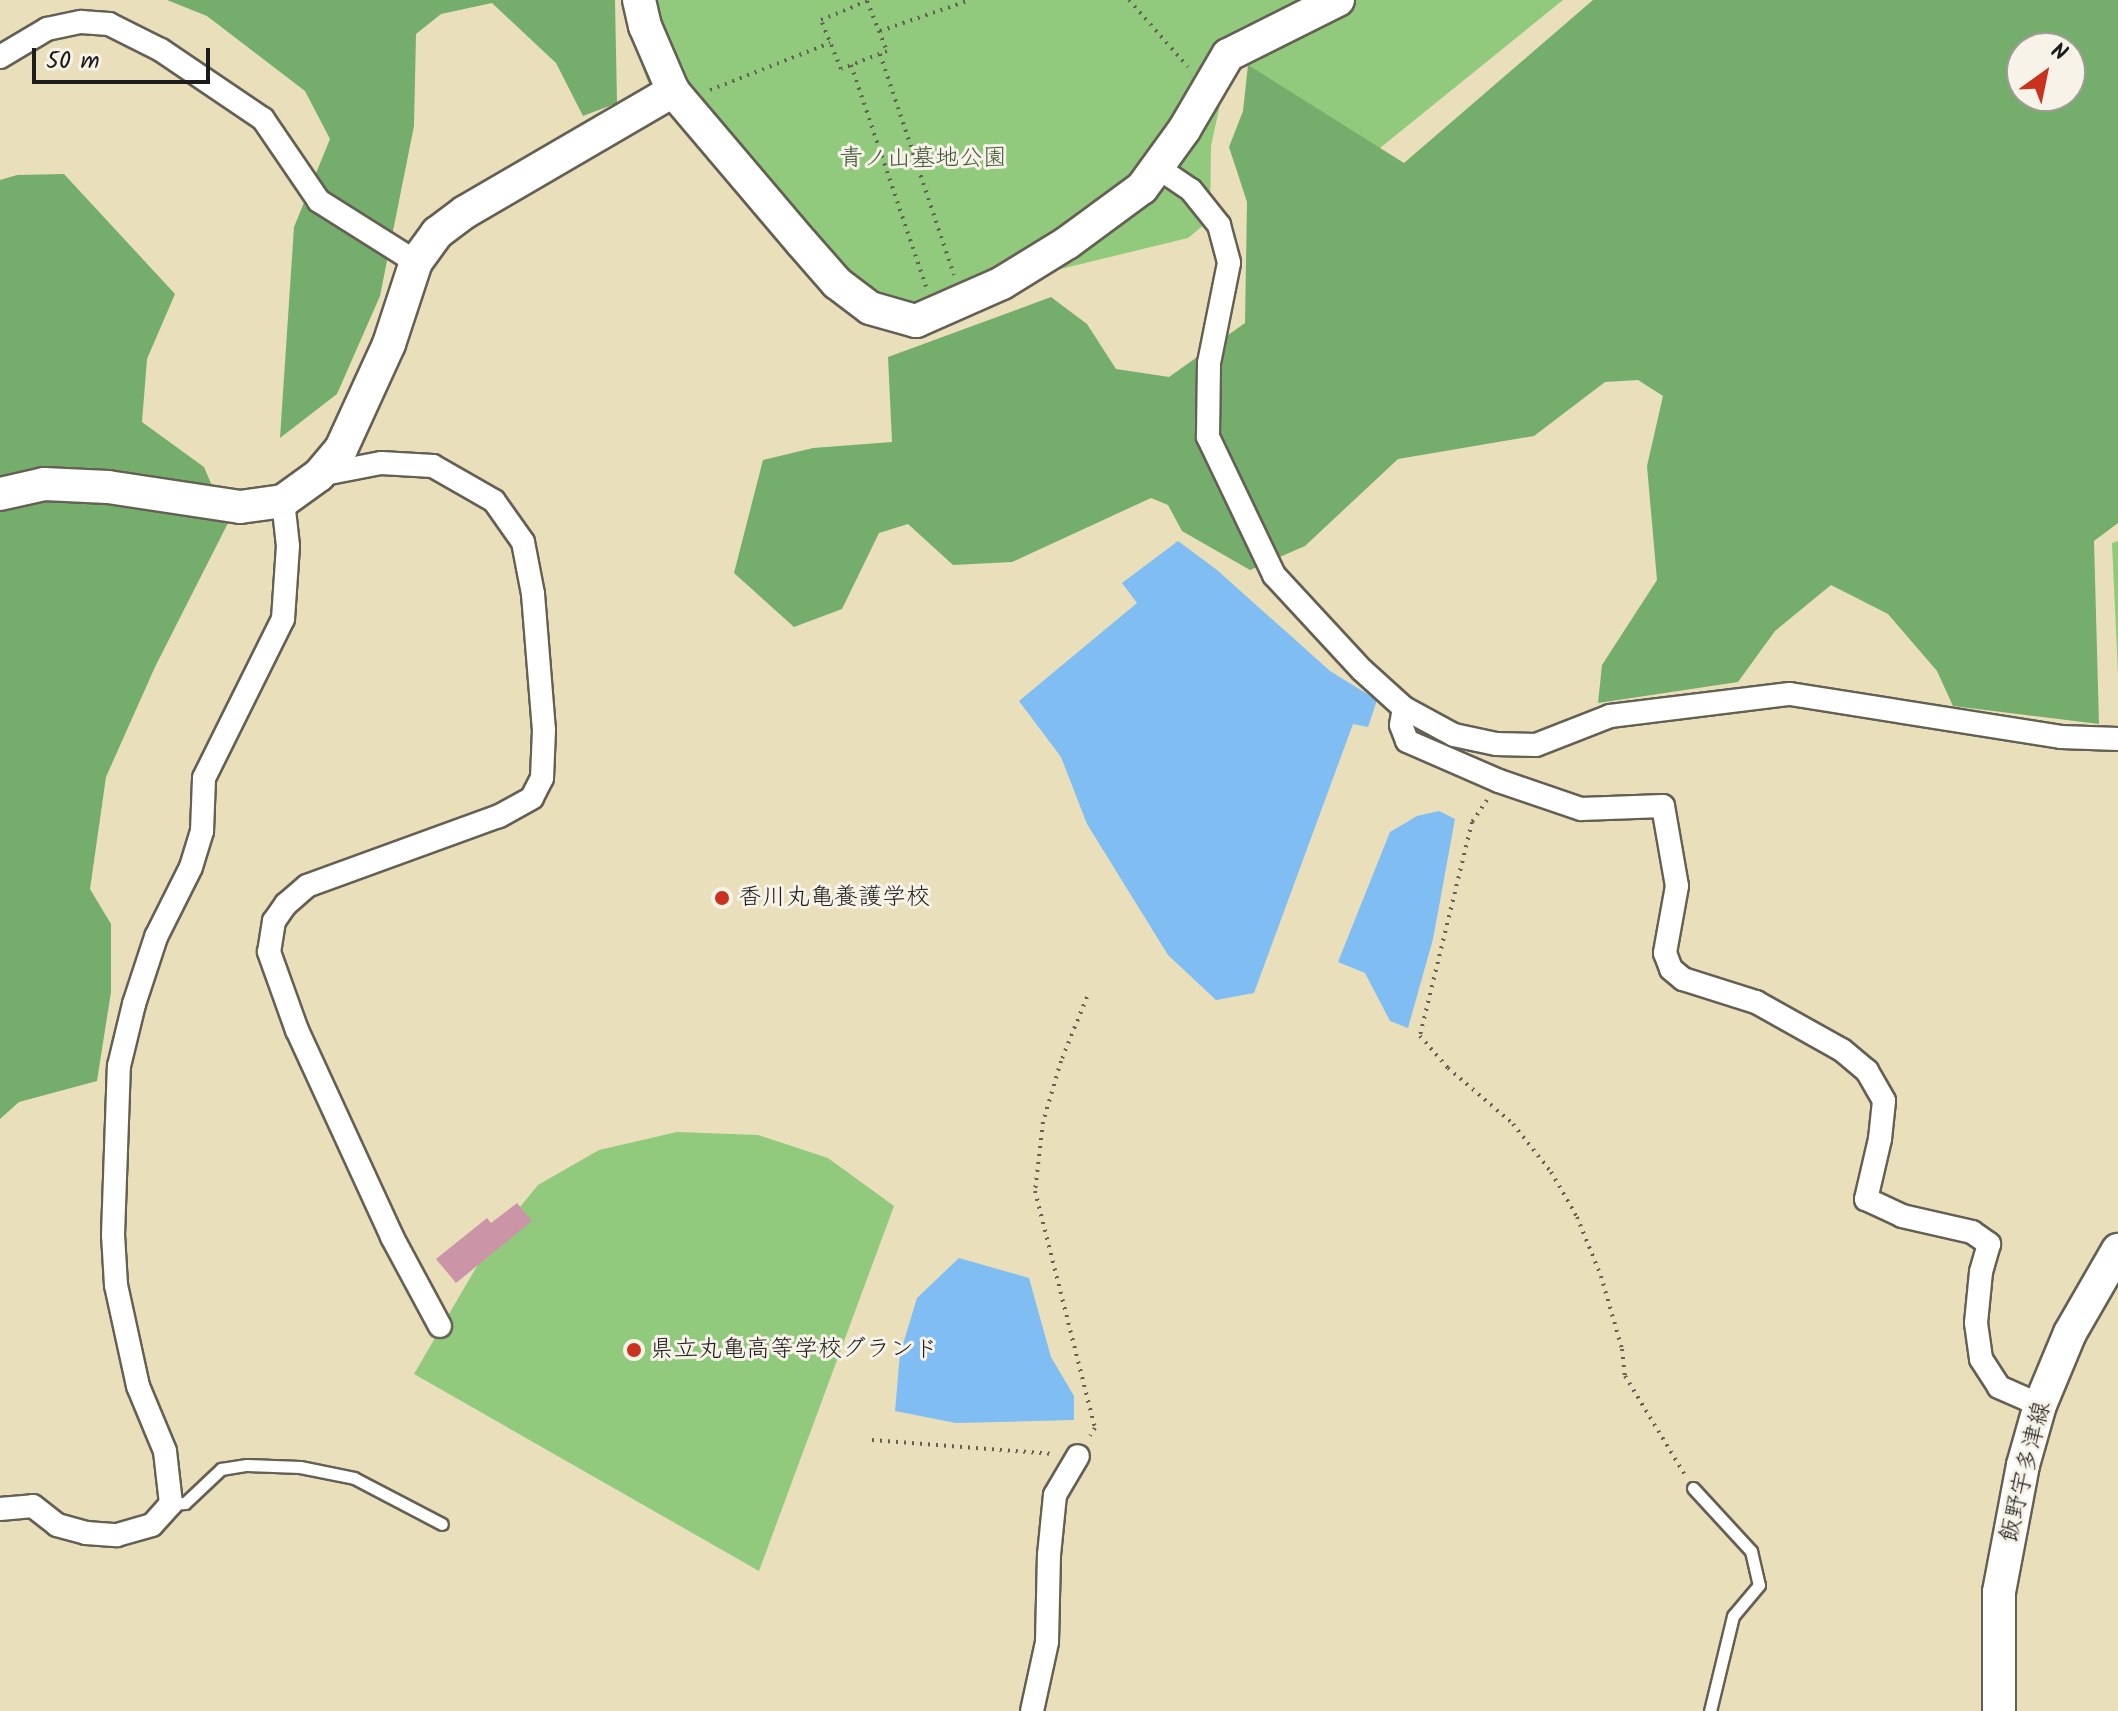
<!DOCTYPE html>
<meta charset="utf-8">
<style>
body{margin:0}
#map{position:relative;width:2118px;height:1711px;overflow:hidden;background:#e9dfbb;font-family:Kalam,"Klee One",sans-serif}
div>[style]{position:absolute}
.green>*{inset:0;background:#92ca7d}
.forest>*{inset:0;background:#75ae6c}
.water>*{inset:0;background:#7fbdf3}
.building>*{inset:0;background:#cc95a7}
.path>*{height:4px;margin-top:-2px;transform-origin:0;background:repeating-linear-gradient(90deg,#646054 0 2px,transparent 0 8px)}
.roads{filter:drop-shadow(2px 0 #646054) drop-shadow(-2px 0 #646054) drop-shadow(0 2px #646054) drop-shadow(0 -2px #646054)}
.lane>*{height:11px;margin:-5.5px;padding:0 5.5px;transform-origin:5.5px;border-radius:5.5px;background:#fff}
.street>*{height:22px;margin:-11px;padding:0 11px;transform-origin:11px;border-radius:11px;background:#fff}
.secondary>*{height:32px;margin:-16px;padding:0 16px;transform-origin:16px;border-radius:16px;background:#fff}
.dots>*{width:22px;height:22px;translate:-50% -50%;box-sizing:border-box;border:4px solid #f7f3e8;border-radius:50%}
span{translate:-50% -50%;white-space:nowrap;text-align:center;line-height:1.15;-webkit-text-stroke:6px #f7f3e8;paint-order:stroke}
.park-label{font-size:24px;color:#45593e}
.poi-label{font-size:24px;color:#1c1c1c}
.left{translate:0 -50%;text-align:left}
.street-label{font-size:24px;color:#1c1c1c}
.north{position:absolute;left:2006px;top:32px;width:80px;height:80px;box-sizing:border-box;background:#f7f3e8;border:2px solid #9f9d96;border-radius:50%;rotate:33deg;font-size:22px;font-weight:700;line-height:32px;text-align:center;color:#1c1c1c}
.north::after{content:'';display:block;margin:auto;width:28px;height:36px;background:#c8321e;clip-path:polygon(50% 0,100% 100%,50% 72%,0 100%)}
.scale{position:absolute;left:32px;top:48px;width:178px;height:36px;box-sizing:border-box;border:4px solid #1c1c1c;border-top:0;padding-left:10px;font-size:24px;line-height:28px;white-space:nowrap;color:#1c1c1c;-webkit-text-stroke:6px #f7f3e8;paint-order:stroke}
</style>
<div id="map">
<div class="green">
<i style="clip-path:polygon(625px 0,1563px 0,1375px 152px,1248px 65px,1234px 70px,1224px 86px,1211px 146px,1210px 220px,1188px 238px,1040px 274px,974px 314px,937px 328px,900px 329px,752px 204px,690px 138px,647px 80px,628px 27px)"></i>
<i style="clip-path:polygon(2118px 541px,2118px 675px,2112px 543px)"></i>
<i style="clip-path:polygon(677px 1132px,758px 1135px,828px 1158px,894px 1206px,759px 1571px,414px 1374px,491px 1242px,538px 1185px,599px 1150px)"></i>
</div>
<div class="forest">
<i style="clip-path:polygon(167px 0,615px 0,617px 103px,583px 116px,556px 63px,492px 3px,441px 14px,416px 34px,414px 126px,380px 296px,337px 394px,280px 438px,294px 227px,330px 139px,305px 91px,207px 16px)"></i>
<i style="clip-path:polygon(evenodd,1593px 0,2118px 0,2118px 523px,2094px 541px,2099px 724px,1953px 706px,1937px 671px,1888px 614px,1831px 585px,1775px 631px,1738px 682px,1598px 703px,1602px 665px,1657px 580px,1647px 466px,1663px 396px,1638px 380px,1605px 382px,1534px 436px,1398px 459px,1305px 546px,1250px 570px,1182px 531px,1168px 505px,1151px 498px,1012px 562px,953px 565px,908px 524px,879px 533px,842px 609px,794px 627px,734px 573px,763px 460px,813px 448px,892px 442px,888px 357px,1051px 297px,1087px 324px,1116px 369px,1169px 377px,1245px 323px,1247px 202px,1229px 147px,1243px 111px,1248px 65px,1404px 163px,1593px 0,2022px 48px,2070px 48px,2070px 96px,2022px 96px,2022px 48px)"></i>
<i style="clip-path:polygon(64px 174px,175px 294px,147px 359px,142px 422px,204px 467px,228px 523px,155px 667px,106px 777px,90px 889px,111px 924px,111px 992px,97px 1081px,19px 1102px,0 1119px,0 180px,17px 175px)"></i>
</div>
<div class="water">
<i style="clip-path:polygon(1178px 541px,1217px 570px,1330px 671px,1377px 700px,1368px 727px,1353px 724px,1254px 993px,1216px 1000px,1168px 955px,1087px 824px,1061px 757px,1019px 701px,1137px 603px,1122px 583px)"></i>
<i style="clip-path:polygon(1439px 811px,1455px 819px,1433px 939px,1408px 1028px,1390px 1021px,1365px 973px,1338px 962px,1390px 832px,1417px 816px)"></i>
<i style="clip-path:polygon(959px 1258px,1029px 1278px,1051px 1357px,1074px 1396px,1074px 1420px,956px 1423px,895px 1411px,900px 1354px,917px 1298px)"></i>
</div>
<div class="building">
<i style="clip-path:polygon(517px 1203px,532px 1221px,456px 1283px,436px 1259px,487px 1218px,491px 1223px)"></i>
</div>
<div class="path">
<i style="left:1129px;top:0;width:89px;rotate:48.6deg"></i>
<i style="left:867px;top:1px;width:54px;rotate:68.2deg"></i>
<i style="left:887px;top:51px;width:49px;rotate:158.6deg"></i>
<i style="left:841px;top:69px;width:53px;rotate:-112.2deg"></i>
<i style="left:821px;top:20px;width:50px;rotate:-22.4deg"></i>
<i style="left:880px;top:31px;width:95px;rotate:-19deg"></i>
<i style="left:880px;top:54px;width:233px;rotate:71.5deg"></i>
<i style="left:851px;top:65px;width:234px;rotate:71.3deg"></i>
<i style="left:710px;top:90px;width:129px;rotate:-21.4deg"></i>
<i style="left:1487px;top:800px;width:27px;rotate:124deg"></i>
<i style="left:1472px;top:822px;width:220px;rotate:103.7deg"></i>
<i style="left:1420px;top:1036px;width:43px;rotate:48.8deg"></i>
<i style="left:1448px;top:1068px;width:86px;rotate:40.7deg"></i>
<i style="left:1513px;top:1124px;width:61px;rotate:51.6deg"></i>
<i style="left:1551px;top:1172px;width:52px;rotate:60deg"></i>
<i style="left:1577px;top:1217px;width:64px;rotate:67.9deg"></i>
<i style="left:1601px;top:1276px;width:76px;rotate:74deg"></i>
<i style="left:1622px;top:1349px;width:27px;rotate:84deg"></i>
<i style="left:1625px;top:1376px;width:116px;rotate:58.8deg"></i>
<i style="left:1087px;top:997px;width:69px;rotate:112.1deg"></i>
<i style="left:1061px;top:1061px;width:64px;rotate:106.4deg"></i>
<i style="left:1043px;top:1122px;width:69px;rotate:96.6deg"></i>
<i style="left:1035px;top:1191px;width:244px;rotate:75.8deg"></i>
<i style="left:1095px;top:1428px;width:9px;rotate:122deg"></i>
<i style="left:872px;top:1440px;width:182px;rotate:4.4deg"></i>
</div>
<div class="roads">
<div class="lane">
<i style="left:1693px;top:1488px;width:86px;rotate:47.4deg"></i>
<i style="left:1751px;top:1551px;width:35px;rotate:77deg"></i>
<i style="left:1759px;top:1585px;width:40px;rotate:130deg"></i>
<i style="left:1733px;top:1616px;width:98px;rotate:103.6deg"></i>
<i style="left:171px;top:1504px;width:14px;rotate:-4deg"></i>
<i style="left:185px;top:1503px;width:50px;rotate:-43.4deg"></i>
<i style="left:221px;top:1469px;width:26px;rotate:-9deg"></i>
<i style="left:247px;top:1465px;width:53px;rotate:2.2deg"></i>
<i style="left:300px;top:1467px;width:55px;rotate:11.5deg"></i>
<i style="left:354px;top:1478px;width:99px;rotate:27.6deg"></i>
</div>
<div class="street">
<i style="left:0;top:57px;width:55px;rotate:-30.8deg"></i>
<i style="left:47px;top:29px;width:35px;rotate:-12deg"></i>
<i style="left:81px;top:22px;width:28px;rotate:4deg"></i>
<i style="left:109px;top:24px;width:58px;rotate:26.6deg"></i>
<i style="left:161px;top:50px;width:123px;rotate:34.1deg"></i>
<i style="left:263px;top:119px;width:99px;rotate:55.7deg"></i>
<i style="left:319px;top:201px;width:115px;rotate:32.2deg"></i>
<i style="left:1157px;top:167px;width:41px;rotate:34.1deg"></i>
<i style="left:1191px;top:190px;width:45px;rotate:51.3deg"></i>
<i style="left:1219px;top:225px;width:39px;rotate:75deg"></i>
<i style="left:1229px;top:263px;width:102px;rotate:101.3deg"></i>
<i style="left:1209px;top:363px;width:74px;rotate:90.8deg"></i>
<i style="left:1208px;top:437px;width:153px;rotate:64.4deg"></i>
<i style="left:1274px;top:575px;width:129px;rotate:47.2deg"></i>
<i style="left:1362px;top:670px;width:57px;rotate:42.1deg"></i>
<i style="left:1404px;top:708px;width:57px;rotate:28.4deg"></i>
<i style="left:1454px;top:735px;width:43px;rotate:12.1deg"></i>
<i style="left:1496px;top:744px;width:40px;rotate:1.4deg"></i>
<i style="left:1536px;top:745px;width:79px;rotate:-21.4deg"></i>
<i style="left:1610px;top:716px;width:181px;rotate:-7deg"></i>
<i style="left:1790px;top:694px;width:274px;rotate:9deg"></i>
<i style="left:2061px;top:737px;width:57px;rotate:2deg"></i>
<i style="left:319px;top:475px;width:63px;rotate:-11deg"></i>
<i style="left:381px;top:463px;width:52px;rotate:3.3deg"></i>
<i style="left:433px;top:466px;width:70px;rotate:29.8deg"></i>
<i style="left:494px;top:501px;width:50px;rotate:54.7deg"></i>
<i style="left:523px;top:542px;width:53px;rotate:79.1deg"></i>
<i style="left:533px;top:594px;width:136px;rotate:85.4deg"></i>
<i style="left:544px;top:730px;width:48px;rotate:92.4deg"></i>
<i style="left:542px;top:778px;width:22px;rotate:117deg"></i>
<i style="left:532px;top:798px;width:38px;rotate:151deg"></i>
<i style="left:499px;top:816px;width:204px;rotate:160deg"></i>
<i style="left:307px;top:886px;width:28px;rotate:139deg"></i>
<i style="left:286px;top:904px;width:21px;rotate:125deg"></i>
<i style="left:274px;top:921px;width:31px;rotate:99deg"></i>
<i style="left:269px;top:952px;width:83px;rotate:70.3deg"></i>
<i style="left:297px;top:1030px;width:228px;rotate:65.3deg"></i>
<i style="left:392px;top:1237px;width:101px;rotate:61.7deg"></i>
<i style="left:1404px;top:708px;width:17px;rotate:100deg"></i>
<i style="left:1401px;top:725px;width:17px;rotate:69deg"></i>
<i style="left:1407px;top:741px;width:100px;rotate:23.5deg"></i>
<i style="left:1499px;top:781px;width:87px;rotate:18.9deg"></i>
<i style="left:1581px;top:809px;width:82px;rotate:-2.1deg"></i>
<i style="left:1663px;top:806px;width:81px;rotate:80.1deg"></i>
<i style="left:1677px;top:886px;width:68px;rotate:100.2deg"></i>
<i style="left:1665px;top:953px;width:17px;rotate:69deg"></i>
<i style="left:1671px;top:969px;width:16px;rotate:40deg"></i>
<i style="left:1683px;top:979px;width:77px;rotate:17.5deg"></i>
<i style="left:1756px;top:1002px;width:98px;rotate:29.2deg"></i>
<i style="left:1842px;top:1050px;width:33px;rotate:40deg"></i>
<i style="left:1867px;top:1071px;width:34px;rotate:60deg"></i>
<i style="left:1884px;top:1101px;width:38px;rotate:96deg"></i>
<i style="left:1880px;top:1139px;width:62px;rotate:103.1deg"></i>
<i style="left:1866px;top:1199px;width:40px;rotate:25deg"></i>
<i style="left:1902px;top:1216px;width:72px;rotate:12.9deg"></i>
<i style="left:1972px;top:1232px;width:21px;rotate:35deg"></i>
<i style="left:1989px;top:1244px;width:29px;rotate:106deg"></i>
<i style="left:1981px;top:1272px;width:51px;rotate:95.6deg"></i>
<i style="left:1976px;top:1323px;width:36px;rotate:82deg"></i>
<i style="left:1981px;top:1359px;width:33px;rotate:57deg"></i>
<i style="left:1999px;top:1387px;width:45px;rotate:23.7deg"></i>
<i style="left:0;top:1509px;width:33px;rotate:-5deg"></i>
<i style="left:33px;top:1506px;width:31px;rotate:38deg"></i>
<i style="left:57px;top:1525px;width:30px;rotate:15deg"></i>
<i style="left:86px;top:1533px;width:31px;rotate:4deg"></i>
<i style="left:117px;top:1535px;width:36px;rotate:-16deg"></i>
<i style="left:152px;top:1525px;width:28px;rotate:-48deg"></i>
<i style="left:171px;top:1504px;width:53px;rotate:-96.5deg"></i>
<i style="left:165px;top:1451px;width:70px;rotate:-112.6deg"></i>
<i style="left:138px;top:1386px;width:103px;rotate:-102.3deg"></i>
<i style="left:116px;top:1285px;width:50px;rotate:-93.4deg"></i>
<i style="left:113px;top:1235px;width:169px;rotate:-88deg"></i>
<i style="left:119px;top:1066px;width:64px;rotate:-76.4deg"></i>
<i style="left:134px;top:1004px;width:71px;rotate:-71.8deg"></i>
<i style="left:156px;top:937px;width:78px;rotate:-63.4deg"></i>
<i style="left:191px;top:867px;width:38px;rotate:-73deg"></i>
<i style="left:202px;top:831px;width:53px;rotate:-87.8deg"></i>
<i style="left:204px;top:778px;width:178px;rotate:-63.6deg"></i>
<i style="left:283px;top:619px;width:73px;rotate:-86.1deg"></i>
<i style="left:288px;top:546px;width:45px;rotate:-96.3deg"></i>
<i style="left:1032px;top:1711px;width:71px;rotate:-77.7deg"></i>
<i style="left:1047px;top:1642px;width:87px;rotate:-88.7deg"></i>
<i style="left:1049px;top:1555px;width:60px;rotate:-84.3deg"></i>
<i style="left:1055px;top:1495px;width:45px;rotate:-59.5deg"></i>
</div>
<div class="secondary">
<i style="left:639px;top:0;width:27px;rotate:77deg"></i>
<i style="left:645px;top:26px;width:71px;rotate:66.7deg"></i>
<i style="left:673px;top:91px;width:199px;rotate:49.7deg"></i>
<i style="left:802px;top:243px;width:53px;rotate:48.8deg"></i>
<i style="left:837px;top:283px;width:41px;rotate:37.1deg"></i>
<i style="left:870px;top:308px;width:48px;rotate:15.8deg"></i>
<i style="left:916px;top:321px;width:94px;rotate:-23.8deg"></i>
<i style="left:1002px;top:283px;width:76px;rotate:-31.6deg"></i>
<i style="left:1067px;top:243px;width:93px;rotate:-36.3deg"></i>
<i style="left:1142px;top:188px;width:72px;rotate:-54.1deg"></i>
<i style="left:1184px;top:130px;width:87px;rotate:-59.6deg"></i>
<i style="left:1228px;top:55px;width:123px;rotate:-26.6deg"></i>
<i style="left:0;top:494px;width:45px;rotate:-12.8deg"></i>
<i style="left:44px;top:484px;width:64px;rotate:2.7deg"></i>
<i style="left:108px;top:487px;width:134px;rotate:8.6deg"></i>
<i style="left:240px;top:507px;width:43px;rotate:-7.9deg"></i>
<i style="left:283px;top:501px;width:44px;rotate:-35.8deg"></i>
<i style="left:319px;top:475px;width:34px;rotate:-50deg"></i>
<i style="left:341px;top:449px;width:115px;rotate:-65.4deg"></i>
<i style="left:389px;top:344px;width:86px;rotate:-71.8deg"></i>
<i style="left:416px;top:262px;width:36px;rotate:-54deg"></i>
<i style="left:437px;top:233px;width:35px;rotate:-37deg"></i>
<i style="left:465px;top:212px;width:241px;rotate:-30.2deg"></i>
<i style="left:1999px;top:1711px;width:119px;rotate:-90deg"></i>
<i style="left:1999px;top:1592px;width:129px;rotate:-79.3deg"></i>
<i style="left:2023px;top:1465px;width:62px;rotate:-74.2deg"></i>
<i style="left:2040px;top:1405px;width:78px;rotate:-67.4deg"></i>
<i style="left:2070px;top:1333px;width:96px;rotate:-60deg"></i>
</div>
</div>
<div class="dots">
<i style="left:722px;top:898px;background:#c8321e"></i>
<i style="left:634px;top:1350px;background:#c8321e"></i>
</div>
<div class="park-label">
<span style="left:923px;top:159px">青ノ山墓地公園</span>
</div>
<div class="poi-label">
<span class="left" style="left:738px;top:898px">香川丸亀養護学校</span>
<span class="left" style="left:650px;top:1350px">県立丸亀高等学校グランド</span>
</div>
<div class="street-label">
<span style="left:2026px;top:1472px;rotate:-76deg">飯野宇多津線</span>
</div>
<div class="north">N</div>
<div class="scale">50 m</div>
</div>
